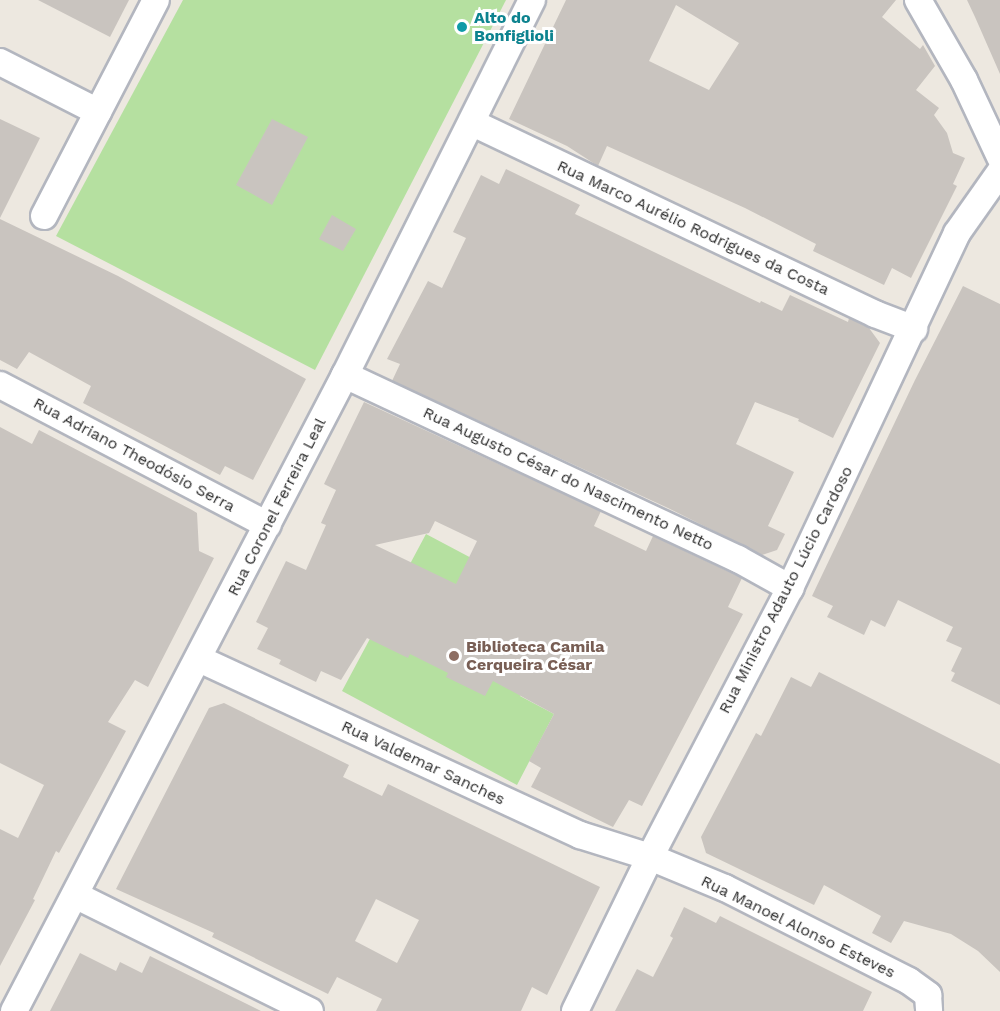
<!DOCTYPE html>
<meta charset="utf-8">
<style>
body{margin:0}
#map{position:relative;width:1000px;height:1011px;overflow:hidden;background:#ede8e0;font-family:"Work Sans",sans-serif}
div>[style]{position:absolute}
.green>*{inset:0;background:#b5e0a0}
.building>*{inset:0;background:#c9c4bf}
.roads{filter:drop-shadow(2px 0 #b3b6bf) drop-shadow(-2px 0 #b3b6bf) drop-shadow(0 2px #b3b6bf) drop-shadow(0 -2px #b3b6bf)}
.minor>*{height:26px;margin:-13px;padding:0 13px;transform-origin:13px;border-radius:13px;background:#fff}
.dots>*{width:16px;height:16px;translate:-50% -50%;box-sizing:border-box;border:3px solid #fff;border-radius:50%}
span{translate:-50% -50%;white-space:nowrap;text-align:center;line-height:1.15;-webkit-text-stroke:6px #fff;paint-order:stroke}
.culture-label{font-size:16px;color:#0d838f;font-weight:700}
.left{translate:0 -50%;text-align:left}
.street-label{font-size:16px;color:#2c2c2c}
.education-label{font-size:16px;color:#785e54;font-weight:700}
</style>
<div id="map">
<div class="green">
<i style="clip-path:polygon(183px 0,506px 0,315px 370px,56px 236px)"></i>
<i style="clip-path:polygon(426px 534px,566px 608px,520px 696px,554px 714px,517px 785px,342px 691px)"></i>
</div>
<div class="building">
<i style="clip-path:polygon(38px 0,129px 0,110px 37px)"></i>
<i style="clip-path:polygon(evenodd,566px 0,896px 0,882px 17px,920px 49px,923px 45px,935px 66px,916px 90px,939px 108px,934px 115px,947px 133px,953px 153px,965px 158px,953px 184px,957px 186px,911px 278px,892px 268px,884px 285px,813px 251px,816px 244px,745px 208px,607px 146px,598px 166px,567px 146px,509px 119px,566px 0,676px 5px,739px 43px,709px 90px,649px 61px,676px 5px)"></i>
<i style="clip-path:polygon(967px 0,1000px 0,1000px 74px,975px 17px)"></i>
<i style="clip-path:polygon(0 119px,40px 138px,0 218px)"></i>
<i style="clip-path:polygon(272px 119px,308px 137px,272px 205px,236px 185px)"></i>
<i style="clip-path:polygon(506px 169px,580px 205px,575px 214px,760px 303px,761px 301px,782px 311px,790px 295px,848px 322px,849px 318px,869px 328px,880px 343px,833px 438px,798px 421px,799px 419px,755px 402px,736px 444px,794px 472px,768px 526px,785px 534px,777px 550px,762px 555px,668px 508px,392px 381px,400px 364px,387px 359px,428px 281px,442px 288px,466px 238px,453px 232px,481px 175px,499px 184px)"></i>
<i style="clip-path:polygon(332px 215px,356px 229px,343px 251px,319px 239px)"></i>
<i style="clip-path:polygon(0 219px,118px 276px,306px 379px,253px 480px,225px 466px,220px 475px,83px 403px,91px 386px,29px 352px,17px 369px,0 360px)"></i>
<i style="clip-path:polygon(963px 286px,1000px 304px,1000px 705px,951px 681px,955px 673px,951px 671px,962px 648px,946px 641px,953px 627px,898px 600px,885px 627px,871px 620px,864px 635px,827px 617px,833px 606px,812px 596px,915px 380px)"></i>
<i style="clip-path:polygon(evenodd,364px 402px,601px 511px,594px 526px,646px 551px,653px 536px,742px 578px,728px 607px,743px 614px,642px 806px,629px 800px,613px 827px,531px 787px,541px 768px,529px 761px,554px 714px,493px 681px,485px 696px,446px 677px,448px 673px,410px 654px,408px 658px,367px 638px,341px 680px,321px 671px,316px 682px,279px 664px,281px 660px,257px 649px,268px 628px,256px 622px,286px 561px,306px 570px,326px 525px,321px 523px,336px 490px,324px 484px,364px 402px,435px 521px,477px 541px,456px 584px,375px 545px,429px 533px,435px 521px)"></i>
<i style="clip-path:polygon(0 427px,32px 444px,39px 430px,192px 510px,197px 513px,199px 551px,214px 558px,148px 687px,135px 680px,108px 722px,126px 731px,59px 853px,56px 851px,33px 899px,35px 900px,0 966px,0 829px,18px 838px,44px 785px,0 763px)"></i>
<i style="clip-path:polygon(819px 672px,1000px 764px,1000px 972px,978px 951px,951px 934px,904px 921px,891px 943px,872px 933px,881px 916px,824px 885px,814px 905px,706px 853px,701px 837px,756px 733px,761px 736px,791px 677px,811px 687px)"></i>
<i style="clip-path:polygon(evenodd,224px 703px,349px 765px,343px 777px,382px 796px,388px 784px,600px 887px,547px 995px,532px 987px,521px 1011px,376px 1011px,382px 999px,337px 977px,328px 994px,212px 937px,214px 933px,116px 889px,209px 708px,224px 703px,376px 899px,419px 920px,397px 963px,355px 941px,376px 899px)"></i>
<i style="clip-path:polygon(684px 907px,716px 923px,720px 916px,872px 992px,863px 1011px,615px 1011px,637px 969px,653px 977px,673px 938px,670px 936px)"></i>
<i style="clip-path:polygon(80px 953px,116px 971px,120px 962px,142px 973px,150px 956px,261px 1011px,50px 1011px)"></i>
</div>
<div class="roads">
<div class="minor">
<i style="left:918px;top:0;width:92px;rotate:60.1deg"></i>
<i style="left:964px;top:80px;width:85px;rotate:64.9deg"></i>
<i style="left:0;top:62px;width:110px;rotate:27deg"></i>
<i style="left:473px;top:123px;width:445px;rotate:25.4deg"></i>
<i style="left:875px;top:314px;width:42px;rotate:21deg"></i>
<i style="left:44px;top:216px;width:243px;rotate:-62.6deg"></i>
<i style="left:345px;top:375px;width:434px;rotate:25.1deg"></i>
<i style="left:738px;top:559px;width:60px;rotate:29.1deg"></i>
<i style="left:0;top:385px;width:302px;rotate:27.6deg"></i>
<i style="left:199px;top:659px;width:420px;rotate:24.8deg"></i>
<i style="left:580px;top:835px;width:73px;rotate:17.4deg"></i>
<i style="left:650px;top:857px;width:81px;rotate:22.5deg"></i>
<i style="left:725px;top:888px;width:206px;rotate:26.8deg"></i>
<i style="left:909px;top:981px;width:24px;rotate:36deg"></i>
<i style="left:928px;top:995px;width:16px;rotate:86deg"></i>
<i style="left:75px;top:895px;width:262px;rotate:26.3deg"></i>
<i style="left:14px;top:1011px;width:717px;rotate:-62.51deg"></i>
<i style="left:345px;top:375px;width:419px;rotate:-63.5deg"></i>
<i style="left:575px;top:1011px;width:171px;rotate:-64deg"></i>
<i style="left:650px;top:857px;width:303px;rotate:-62.5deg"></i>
<i style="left:790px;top:588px;width:392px;rotate:-64.8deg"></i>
<i style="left:957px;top:233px;width:75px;rotate:-54.8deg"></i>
</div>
</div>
<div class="dots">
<i style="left:462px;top:27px;background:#0f9aa8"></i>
<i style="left:454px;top:656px;background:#8d6e63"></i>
</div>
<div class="culture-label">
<span class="left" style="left:474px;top:27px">Alto do<br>Bonfiglioli</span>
</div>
<div class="street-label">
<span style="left:693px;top:228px;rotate:25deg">Rua Marco Aurélio Rodrigues da Costa</span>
<span style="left:134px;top:455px;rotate:28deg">Rua Adriano Theodósio Serra</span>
<span style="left:568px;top:479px;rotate:25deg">Rua Augusto César do Nascimento Netto</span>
<span style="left:277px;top:507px;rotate:-63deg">Rua Coronel Ferreira Leal</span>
<span style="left:786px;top:590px;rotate:-63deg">Rua Ministro Adauto Lúcio Cardoso</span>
<span style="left:423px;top:763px;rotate:25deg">Rua Valdemar Sanches</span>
<span style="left:798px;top:927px;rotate:26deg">Rua Manoel Alonso Esteves</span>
</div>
<div class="education-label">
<span class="left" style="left:466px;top:656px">Biblioteca Camila<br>Cerqueira César</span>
</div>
</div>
